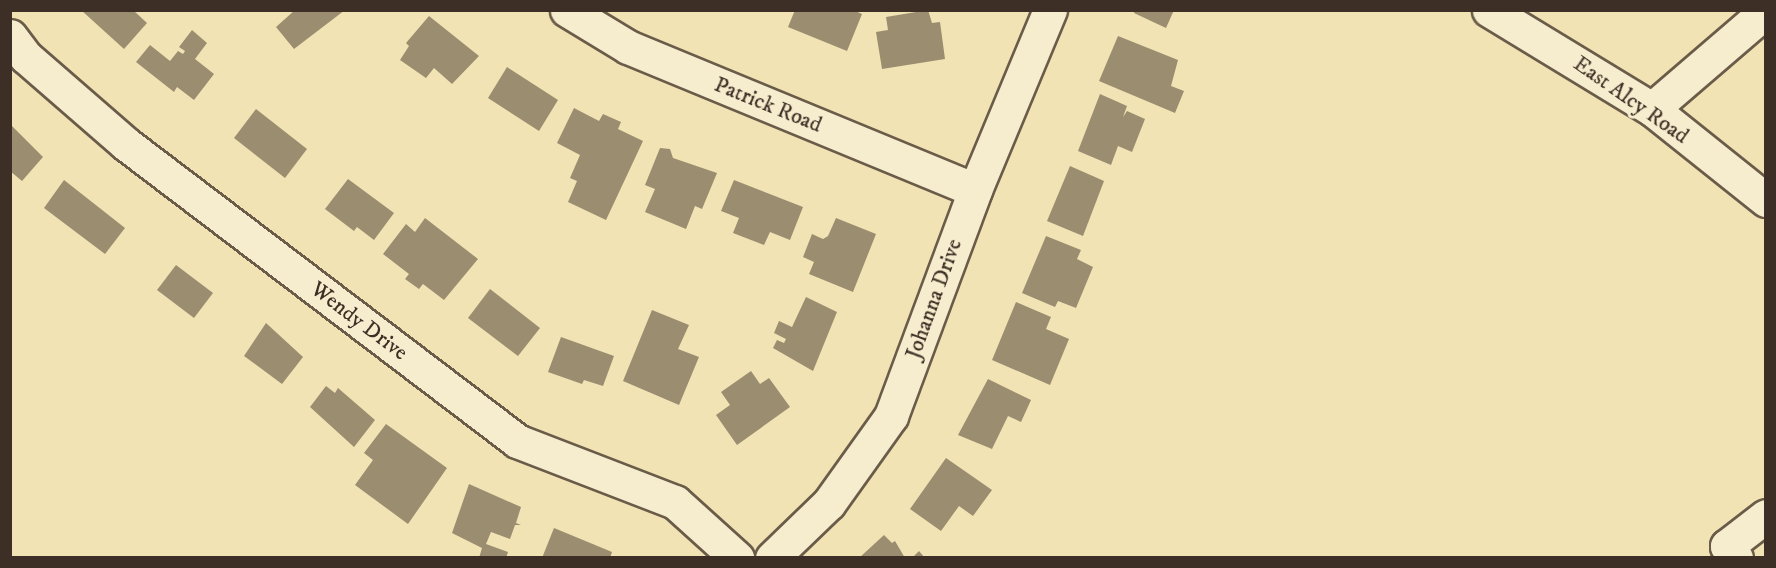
<!DOCTYPE html>
<style>
body{margin:0}
#map{position:relative;width:1776px;height:568px;overflow:hidden;background:#f1e3b4;font-family:"IM FELL DW Pica",serif}
div>[style]{position:absolute}
.building>*{inset:0;background:#9b8d6f}
.roads{filter:drop-shadow(2px 0 #6a5c49) drop-shadow(-2px 0 #6a5c49) drop-shadow(0 2px #6a5c49) drop-shadow(0 -2px #6a5c49)}
.minor>*{height:33px;margin:-16.5px;padding:0 16.5px;transform-origin:16.5px;border-radius:16.5px;background:#f6edce}
span{translate:-50% -50%;white-space:nowrap;text-align:center;line-height:1.15;-webkit-text-stroke:6px #f6edce;paint-order:stroke}
.street-label{font-size:22px;color:#3d2f25}
.frame{position:absolute;inset:0;border:12px solid #3d2f25;pointer-events:none}
</style>
<div id="map">
<div class="building">
<i style="clip-path:polygon(81px 10px,133px 10px,147px 23px,124px 49px)"></i>
<i style="clip-path:polygon(295px 10px,345px 10px,294px 49px,276px 27px)"></i>
<i style="clip-path:polygon(795px 10px,853px 10px,862px 14px,847px 51px,788px 27px)"></i>
<i style="clip-path:polygon(928px 10px,932px 23px,940px 22px,945px 59px,882px 69px,876px 32px,888px 30px,886px 17px)"></i>
<i style="clip-path:polygon(1135px 10px,1174px 10px,1166px 28px,1134px 13px)"></i>
<i style="clip-path:polygon(429px 16px,479px 56px,452px 84px,434px 68px,426px 78px,400px 60px,409px 46px,406px 43px)"></i>
<i style="clip-path:polygon(192px 30px,207px 43px,195px 59px,214px 74px,194px 100px,177px 87px,174px 92px,136px 62px,150px 45px,170px 61px,178px 51px,183px 54px,185px 51px,179px 47px)"></i>
<i style="clip-path:polygon(1118px 36px,1178px 60px,1171px 86px,1184px 91px,1175px 113px,1099px 81px)"></i>
<i style="clip-path:polygon(507px 67px,558px 100px,539px 131px,488px 98px)"></i>
<i style="clip-path:polygon(1100px 94px,1127px 106px,1123px 117px,1127px 111px,1145px 119px,1132px 152px,1118px 146px,1111px 165px,1078px 151px)"></i>
<i style="clip-path:polygon(574px 108px,599px 121px,603px 114px,621px 122px,618px 129px,643px 141px,606px 220px,568px 202px,577px 181px,570px 178px,580px 155px,557px 143px)"></i>
<i style="clip-path:polygon(256px 109px,307px 149px,285px 178px,234px 138px)"></i>
<i style="clip-path:polygon(10px 124px,43px 157px,22px 181px,10px 171px)"></i>
<i style="clip-path:polygon(660px 148px,670px 149px,673px 158px,717px 173px,702px 209px,695px 206px,686px 229px,645px 212px,655px 189px,645px 185px)"></i>
<i style="clip-path:polygon(1070px 166px,1104px 181px,1083px 236px,1047px 221px)"></i>
<i style="clip-path:polygon(348px 179px,394px 213px,374px 240px,357px 227px,354px 231px,325px 209px)"></i>
<i style="clip-path:polygon(64px 180px,125px 228px,105px 254px,44px 208px)"></i>
<i style="clip-path:polygon(734px 180px,803px 207px,790px 240px,770px 232px,764px 245px,733px 233px,739px 218px,721px 211px)"></i>
<i style="clip-path:polygon(425px 218px,478px 259px,444px 300px,423px 284px,419px 289px,405px 279px,409px 274px,383px 254px,406px 224px,415px 232px)"></i>
<i style="clip-path:polygon(836px 218px,876px 234px,853px 292px,809px 274px,814px 262px,803px 257px,812px 234px,823px 239px,828px 236px)"></i>
<i style="clip-path:polygon(1046px 236px,1081px 250px,1077px 259px,1093px 267px,1076px 308px,1058px 301px,1055px 307px,1022px 293px)"></i>
<i style="clip-path:polygon(176px 265px,213px 293px,194px 318px,157px 290px)"></i>
<i style="clip-path:polygon(490px 289px,540px 328px,518px 356px,468px 318px)"></i>
<i style="clip-path:polygon(806px 297px,837px 312px,813px 371px,773px 348px,777px 340px,784px 343px,786px 339px,774px 333px,779px 321px,792px 327px)"></i>
<i style="clip-path:polygon(1016px 302px,1051px 317px,1046px 329px,1069px 339px,1050px 385px,992px 360px)"></i>
<i style="clip-path:polygon(652px 310px,689px 325px,678px 349px,699px 357px,679px 405px,623px 381px)"></i>
<i style="clip-path:polygon(266px 323px,303px 357px,282px 384px,244px 356px)"></i>
<i style="clip-path:polygon(561px 337px,614px 356px,603px 386px,584px 380px,582px 384px,548px 372px)"></i>
<i style="clip-path:polygon(751px 371px,760px 384px,769px 378px,790px 407px,737px 445px,716px 415px,730px 405px,721px 392px)"></i>
<i style="clip-path:polygon(988px 379px,1031px 400px,1021px 422px,1008px 416px,992px 449px,958px 435px)"></i>
<i style="clip-path:polygon(326px 386px,335px 393px,338px 388px,375px 420px,354px 447px,310px 407px)"></i>
<i style="clip-path:polygon(386px 424px,447px 468px,408px 524px,355px 485px,373px 460px,364px 453px)"></i>
<i style="clip-path:polygon(946px 458px,992px 490px,973px 516px,959px 506px,941px 531px,910px 509px)"></i>
<i style="clip-path:polygon(469px 484px,521px 507px,516px 523px,521px 525px,515px 525px,510px 539px,491px 532px,486px 544px,508px 552px,506px 558px,479px 558px,482px 548px,452px 533px)"></i>
<i style="clip-path:polygon(554px 528px,612px 552px,610px 558px,542px 558px)"></i>
<i style="clip-path:polygon(884px 535px,892px 543px,895px 541px,905px 558px,859px 558px)"></i>
<i style="clip-path:polygon(919px 551px,925px 558px,912px 558px)"></i>
</div>
<div class="roads">
<div class="minor">
<i style="left:567px;top:10px;width:71px;rotate:31.2deg"></i>
<i style="left:628px;top:47px;width:375px;rotate:22.4deg"></i>
<i style="left:1489px;top:10px;width:191px;rotate:31.3deg"></i>
<i style="left:1652px;top:109px;width:146px;rotate:38.6deg"></i>
<i style="left:10px;top:36px;width:26px;rotate:53deg"></i>
<i style="left:26px;top:57px;width:133px;rotate:41deg"></i>
<i style="left:126px;top:144px;width:491px;rotate:37.2deg"></i>
<i style="left:517px;top:441px;width:169px;rotate:21.1deg"></i>
<i style="left:675px;top:502px;width:84px;rotate:42.1deg"></i>
<i style="left:1652px;top:109px;width:150px;rotate:-40.7deg"></i>
<i style="left:772px;top:558px;width:79px;rotate:-44deg"></i>
<i style="left:829px;top:503px;width:107px;rotate:-54.5deg"></i>
<i style="left:891px;top:416px;width:241px;rotate:-69.6deg"></i>
<i style="left:975px;top:190px;width:195px;rotate:-67.4deg"></i>
<i style="left:1736px;top:558px;width:15px;rotate:-127deg"></i>
<i style="left:1727px;top:546px;width:49px;rotate:-37.6deg"></i>
</div>
</div>
<div class="street-label">
<span style="left:1631px;top:100px;rotate:35deg">East Alcy Road</span>
<span style="left:768px;top:105px;rotate:22deg">Patrick Road</span>
<span style="left:934px;top:299px;rotate:-70deg">Johanna Drive</span>
<span style="left:359px;top:321px;rotate:37deg">Wendy Drive</span>
</div>
<div class="frame"></div>
</div>
